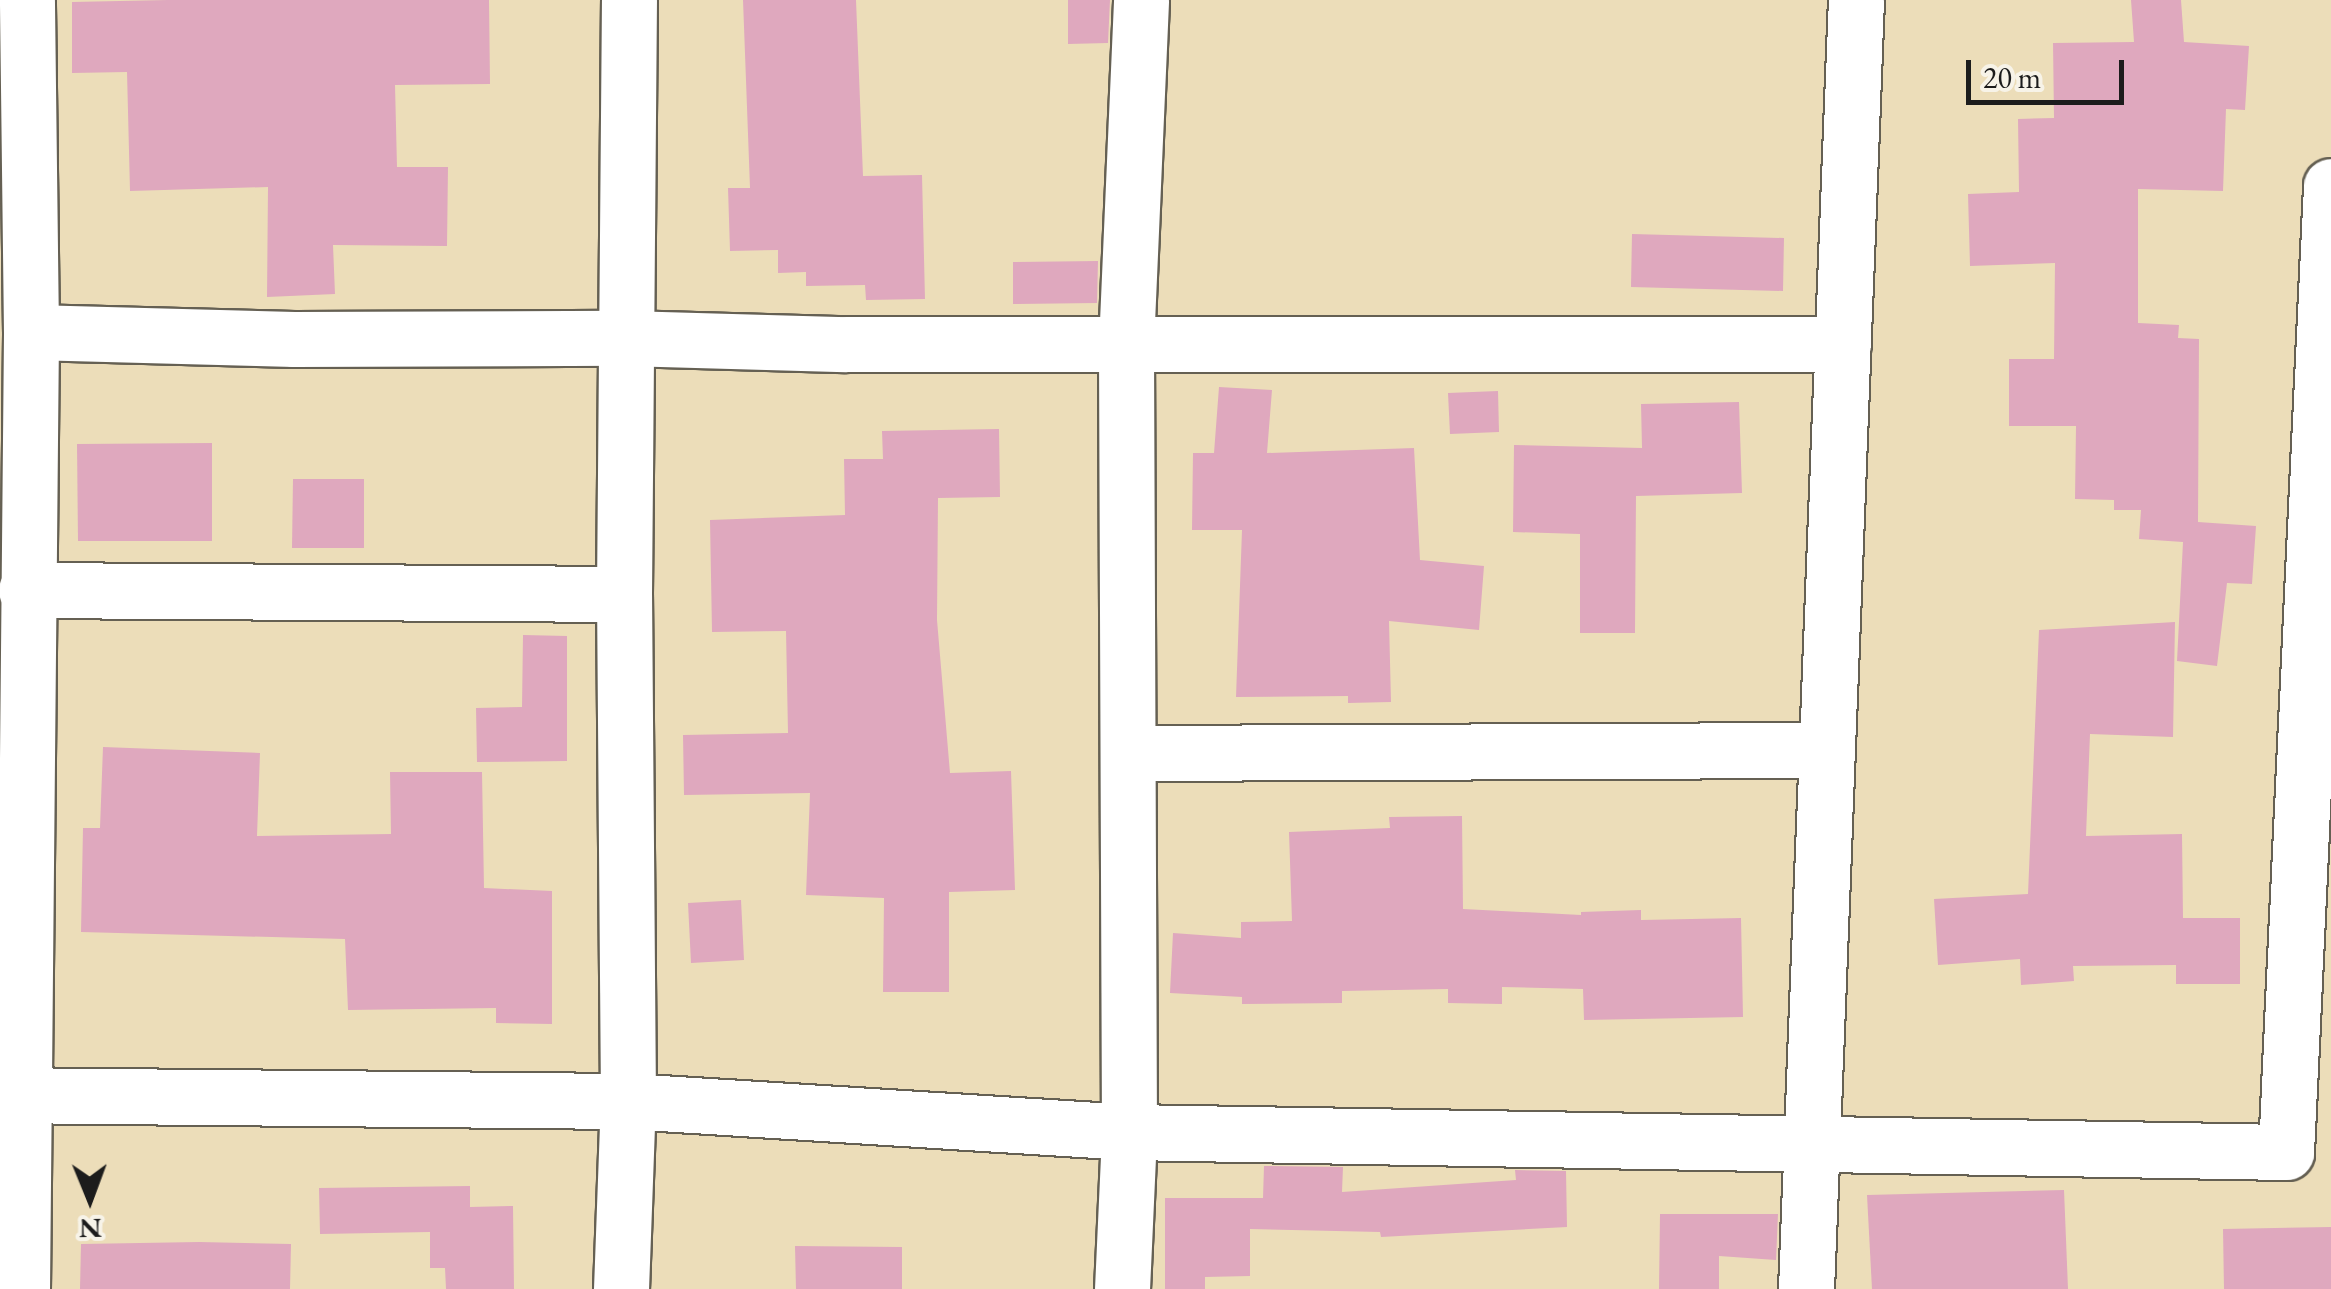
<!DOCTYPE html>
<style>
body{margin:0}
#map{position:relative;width:2331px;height:1289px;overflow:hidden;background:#ecddb9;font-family:"EB Garamond",serif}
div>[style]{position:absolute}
.building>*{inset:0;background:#dfa8be}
.roads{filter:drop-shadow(2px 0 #656053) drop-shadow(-2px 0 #656053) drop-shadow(0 2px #656053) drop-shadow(0 -2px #656053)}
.minor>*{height:55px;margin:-27.5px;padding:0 27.5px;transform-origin:27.5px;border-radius:27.5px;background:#fff}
span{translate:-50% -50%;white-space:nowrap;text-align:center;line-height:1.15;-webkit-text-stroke:10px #f7f3e8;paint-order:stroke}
.north{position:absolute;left:40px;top:1149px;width:100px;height:100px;-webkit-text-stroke:8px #f7f3e8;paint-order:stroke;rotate:179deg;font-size:28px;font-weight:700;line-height:40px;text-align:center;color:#1c1c1c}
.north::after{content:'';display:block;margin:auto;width:35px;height:45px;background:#1c1c1c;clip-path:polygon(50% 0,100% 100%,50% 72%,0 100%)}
.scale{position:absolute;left:1966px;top:60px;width:158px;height:45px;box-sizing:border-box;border:5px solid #1c1c1c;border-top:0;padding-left:12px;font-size:30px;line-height:35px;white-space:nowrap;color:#1c1c1c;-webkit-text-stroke:8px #f7f3e8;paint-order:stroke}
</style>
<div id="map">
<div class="building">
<i style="clip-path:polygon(168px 0,489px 0,490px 84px,395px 85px,397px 167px,448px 167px,447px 246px,333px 245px,335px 294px,267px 297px,268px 187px,130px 191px,127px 72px,72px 73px,72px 2px)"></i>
<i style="clip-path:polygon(743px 0,856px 0,863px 176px,922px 175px,925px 299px,866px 300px,865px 285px,806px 286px,806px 272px,778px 273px,778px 250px,730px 251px,728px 188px,750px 188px)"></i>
<i style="clip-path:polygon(1068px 0,1110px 0,1108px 43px,1068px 44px)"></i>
<i style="clip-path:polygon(2131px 0,2181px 0,2184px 42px,2249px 46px,2245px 110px,2226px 109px,2223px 191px,2138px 189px,2138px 323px,2179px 325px,2178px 338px,2199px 339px,2198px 522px,2256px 526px,2252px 584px,2227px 583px,2217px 666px,2177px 661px,2183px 542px,2139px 539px,2141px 510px,2114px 510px,2114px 500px,2075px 499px,2076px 426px,2009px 426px,2009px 359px,2054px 359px,2055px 263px,1970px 266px,1968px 194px,2019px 192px,2018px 119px,2054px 118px,2053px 43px,2134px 42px)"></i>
<i style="clip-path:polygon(1632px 234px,1784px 238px,1783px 291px,1631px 287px)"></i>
<i style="clip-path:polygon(1098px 261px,1097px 303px,1013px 304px,1013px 262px)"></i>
<i style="clip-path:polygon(1219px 387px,1272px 390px,1267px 453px,1414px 448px,1420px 560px,1484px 566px,1479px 630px,1389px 621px,1391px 702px,1348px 703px,1348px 696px,1236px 697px,1242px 530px,1192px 530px,1193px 453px,1214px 453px)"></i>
<i style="clip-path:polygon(1498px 391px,1499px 432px,1450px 434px,1448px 393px)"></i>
<i style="clip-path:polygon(1739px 402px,1742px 493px,1636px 496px,1635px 633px,1580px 633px,1580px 534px,1513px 532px,1514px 445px,1642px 448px,1641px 404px)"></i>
<i style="clip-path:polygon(999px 429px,1000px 497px,938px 498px,937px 620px,950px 773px,1011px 771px,1015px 890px,949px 892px,949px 992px,883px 992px,884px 898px,806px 895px,810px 793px,684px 795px,683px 735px,788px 733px,786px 631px,712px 632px,710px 520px,845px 515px,844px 459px,883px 459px,882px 431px)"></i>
<i style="clip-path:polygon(212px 443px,212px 541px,78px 541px,77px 444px)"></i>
<i style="clip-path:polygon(293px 479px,364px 479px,364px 548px,292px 548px)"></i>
<i style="clip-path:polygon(2175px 622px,2173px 737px,2090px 734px,2086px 836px,2182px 834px,2183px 918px,2240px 918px,2240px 984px,2176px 984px,2176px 965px,2073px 966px,2074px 981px,2021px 985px,2020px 959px,1938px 965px,1934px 899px,2028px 894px,2039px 630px)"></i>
<i style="clip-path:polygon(523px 635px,567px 636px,567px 761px,477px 762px,476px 708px,522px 707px)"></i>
<i style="clip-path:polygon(103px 747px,260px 753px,257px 836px,391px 834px,390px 772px,482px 772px,484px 888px,552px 891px,552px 1024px,496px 1023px,496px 1008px,348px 1010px,345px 939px,81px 932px,83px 828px,100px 828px)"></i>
<i style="clip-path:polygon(1462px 816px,1463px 909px,1581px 915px,1581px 912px,1641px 910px,1641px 920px,1741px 918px,1743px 1017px,1584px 1020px,1583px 989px,1502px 987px,1502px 1004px,1448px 1003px,1448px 989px,1342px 991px,1342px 1003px,1242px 1004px,1242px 997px,1170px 993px,1173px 933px,1241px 938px,1241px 922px,1292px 921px,1289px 832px,1390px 828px,1389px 817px)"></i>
<i style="clip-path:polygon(741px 900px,744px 960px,691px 963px,688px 903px)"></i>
<i style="clip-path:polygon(1264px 1166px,1343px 1167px,1342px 1192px,1516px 1180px,1515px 1170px,1566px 1171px,1567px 1227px,1381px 1237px,1380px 1232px,1250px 1229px,1250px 1276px,1205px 1277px,1205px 1289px,1165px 1289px,1165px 1198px,1263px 1198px)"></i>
<i style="clip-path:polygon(470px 1186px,470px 1207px,513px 1206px,514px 1289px,446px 1289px,445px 1268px,430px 1268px,430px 1232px,320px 1234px,319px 1188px)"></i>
<i style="clip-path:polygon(2064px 1190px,2068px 1289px,1872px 1289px,1867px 1195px)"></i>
<i style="clip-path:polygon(1660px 1214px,1778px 1214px,1776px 1260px,1719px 1256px,1719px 1289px,1659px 1289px)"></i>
<i style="clip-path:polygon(2331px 1227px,2331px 1289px,2224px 1289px,2223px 1229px)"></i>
<i style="clip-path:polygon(199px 1242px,291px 1244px,290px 1289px,80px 1289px,81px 1244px)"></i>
<i style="clip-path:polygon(795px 1246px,902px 1247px,902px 1289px,796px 1289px)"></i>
</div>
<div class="roads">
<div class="minor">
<i style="left:31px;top:332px;width:263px;rotate:1.5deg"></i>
<i style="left:294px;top:339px;width:331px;rotate:-0.2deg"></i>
<i style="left:625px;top:338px;width:221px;rotate:1.6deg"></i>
<i style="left:846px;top:344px;width:997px"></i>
<i style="left:26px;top:590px;width:598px;rotate:0.38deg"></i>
<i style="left:1130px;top:753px;width:696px;rotate:-0.25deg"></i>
<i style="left:0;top:1095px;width:628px;rotate:0.55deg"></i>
<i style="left:628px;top:1101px;width:502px;rotate:3.54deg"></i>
<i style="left:1129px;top:1132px;width:1157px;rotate:0.99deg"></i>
<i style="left:2286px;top:1152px;width:967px;rotate:-87.33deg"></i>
<i style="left:22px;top:1289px;width:957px;rotate:-89.46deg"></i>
<i style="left:31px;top:332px;width:332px;rotate:-90.7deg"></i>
<i style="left:621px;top:1289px;width:188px;rotate:-87.9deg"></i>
<i style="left:628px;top:1101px;width:507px;rotate:-90.45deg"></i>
<i style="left:624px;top:594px;width:594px;rotate:-89.52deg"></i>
<i style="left:1122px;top:1289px;width:157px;rotate:-87.4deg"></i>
<i style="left:1129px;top:1132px;width:787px;rotate:-90.22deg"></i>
<i style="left:1126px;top:345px;width:345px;rotate:-87.5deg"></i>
<i style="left:1806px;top:1289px;width:1290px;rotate:-87.78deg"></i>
</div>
</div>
<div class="north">N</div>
<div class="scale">20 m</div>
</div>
